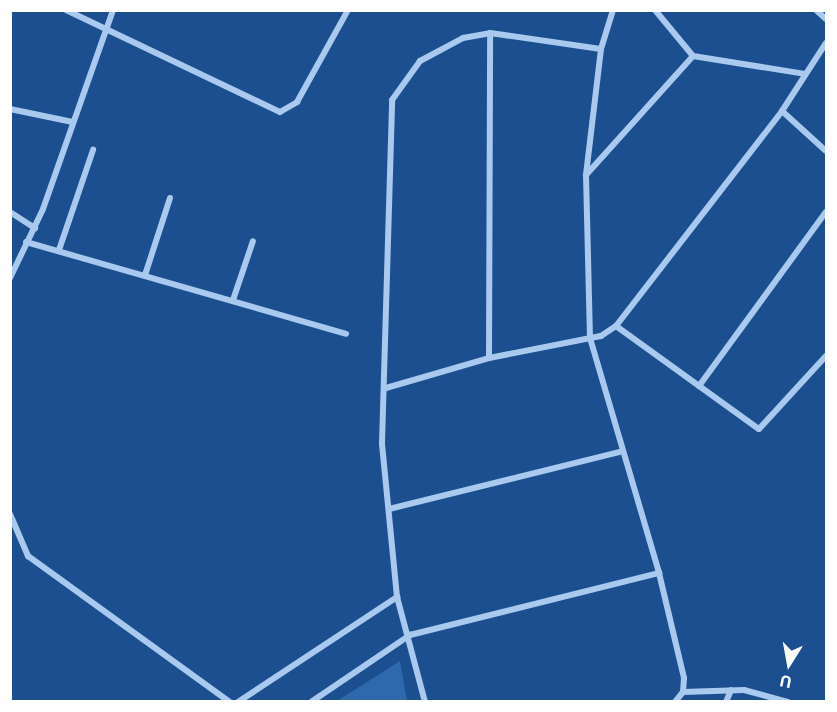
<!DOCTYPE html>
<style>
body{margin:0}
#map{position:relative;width:837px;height:712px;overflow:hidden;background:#1b4f8f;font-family:"Open Sans",sans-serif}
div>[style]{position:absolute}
.green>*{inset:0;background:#2e69ad}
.street>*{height:6px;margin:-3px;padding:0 3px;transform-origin:3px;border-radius:3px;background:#a9c9ee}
span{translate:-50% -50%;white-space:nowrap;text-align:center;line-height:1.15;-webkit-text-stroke:4.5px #1b4f8f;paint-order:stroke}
.frame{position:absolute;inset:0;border:12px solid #fff;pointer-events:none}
.north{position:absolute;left:759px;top:634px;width:60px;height:60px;-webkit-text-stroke:4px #1b4f8f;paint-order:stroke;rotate:191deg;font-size:16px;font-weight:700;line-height:24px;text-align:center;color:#fff}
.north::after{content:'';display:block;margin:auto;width:21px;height:27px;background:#fff;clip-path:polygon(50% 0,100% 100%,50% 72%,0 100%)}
</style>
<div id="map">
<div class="green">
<i style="clip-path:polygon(400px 661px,407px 701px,337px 701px)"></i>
</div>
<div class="street">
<i style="left:66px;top:10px;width:237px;rotate:25.5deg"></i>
<i style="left:280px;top:112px;width:20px;rotate:-30deg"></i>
<i style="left:297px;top:102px;width:105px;rotate:-61deg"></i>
<i style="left:613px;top:10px;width:41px;rotate:107.1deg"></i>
<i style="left:601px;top:49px;width:127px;rotate:96.8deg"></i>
<i style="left:586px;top:175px;width:163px;rotate:88.6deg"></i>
<i style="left:590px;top:338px;width:245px;rotate:73.6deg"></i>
<i style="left:659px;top:573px;width:108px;rotate:76.6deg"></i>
<i style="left:684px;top:678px;width:14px;rotate:94deg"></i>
<i style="left:683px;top:692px;width:13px;rotate:129deg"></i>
<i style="left:655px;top:10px;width:60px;rotate:50.4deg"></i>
<i style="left:693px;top:56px;width:113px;rotate:9.1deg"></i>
<i style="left:816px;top:10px;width:13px;rotate:42deg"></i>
<i style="left:10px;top:109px;width:64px;rotate:11.7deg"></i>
<i style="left:782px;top:111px;width:59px;rotate:42.3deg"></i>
<i style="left:586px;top:175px;width:160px;rotate:-48deg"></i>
<i style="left:10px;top:212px;width:30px;rotate:33deg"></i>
<i style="left:26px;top:242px;width:333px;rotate:16deg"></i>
<i style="left:59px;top:250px;width:106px;rotate:-71.2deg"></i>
<i style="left:145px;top:275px;width:81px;rotate:-72deg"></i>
<i style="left:10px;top:278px;width:76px;rotate:-64.4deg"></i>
<i style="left:43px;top:209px;width:211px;rotate:-70.6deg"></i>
<i style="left:233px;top:300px;width:62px;rotate:-71.3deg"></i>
<i style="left:616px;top:326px;width:176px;rotate:35.8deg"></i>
<i style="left:759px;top:429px;width:99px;rotate:-47.5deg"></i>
<i style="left:489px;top:358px;width:325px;rotate:-89.8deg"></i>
<i style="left:699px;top:386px;width:215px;rotate:-53.9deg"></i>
<i style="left:386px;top:388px;width:107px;rotate:-16.2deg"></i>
<i style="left:489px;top:358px;width:114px;rotate:-11.1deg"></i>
<i style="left:601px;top:336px;width:18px;rotate:-34deg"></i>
<i style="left:616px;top:326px;width:272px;rotate:-52.3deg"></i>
<i style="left:782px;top:111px;width:81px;rotate:-57.1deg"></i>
<i style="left:389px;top:509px;width:238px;rotate:-13.9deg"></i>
<i style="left:10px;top:514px;width:46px;rotate:66.8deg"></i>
<i style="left:28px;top:556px;width:249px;rotate:35.9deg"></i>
<i style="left:683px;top:692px;width:61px;rotate:-1.9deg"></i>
<i style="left:744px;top:690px;width:46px;rotate:15.3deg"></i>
<i style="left:238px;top:702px;width:191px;rotate:-33.4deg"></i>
<i style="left:311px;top:702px;width:120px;rotate:-34.1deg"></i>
<i style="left:410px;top:635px;width:257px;rotate:-14deg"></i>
<i style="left:425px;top:702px;width:109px;rotate:-104.9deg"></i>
<i style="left:397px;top:597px;width:155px;rotate:-95.6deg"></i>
<i style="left:382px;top:443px;width:343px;rotate:-88.3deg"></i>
<i style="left:392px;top:100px;width:48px;rotate:-54.3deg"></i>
<i style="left:420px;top:61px;width:49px;rotate:-28.1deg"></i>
<i style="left:463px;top:38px;width:27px;rotate:-10deg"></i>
<i style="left:490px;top:33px;width:112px;rotate:8.2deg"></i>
<i style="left:726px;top:702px;width:13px;rotate:-67deg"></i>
</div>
<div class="frame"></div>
<div class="north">U</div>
</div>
